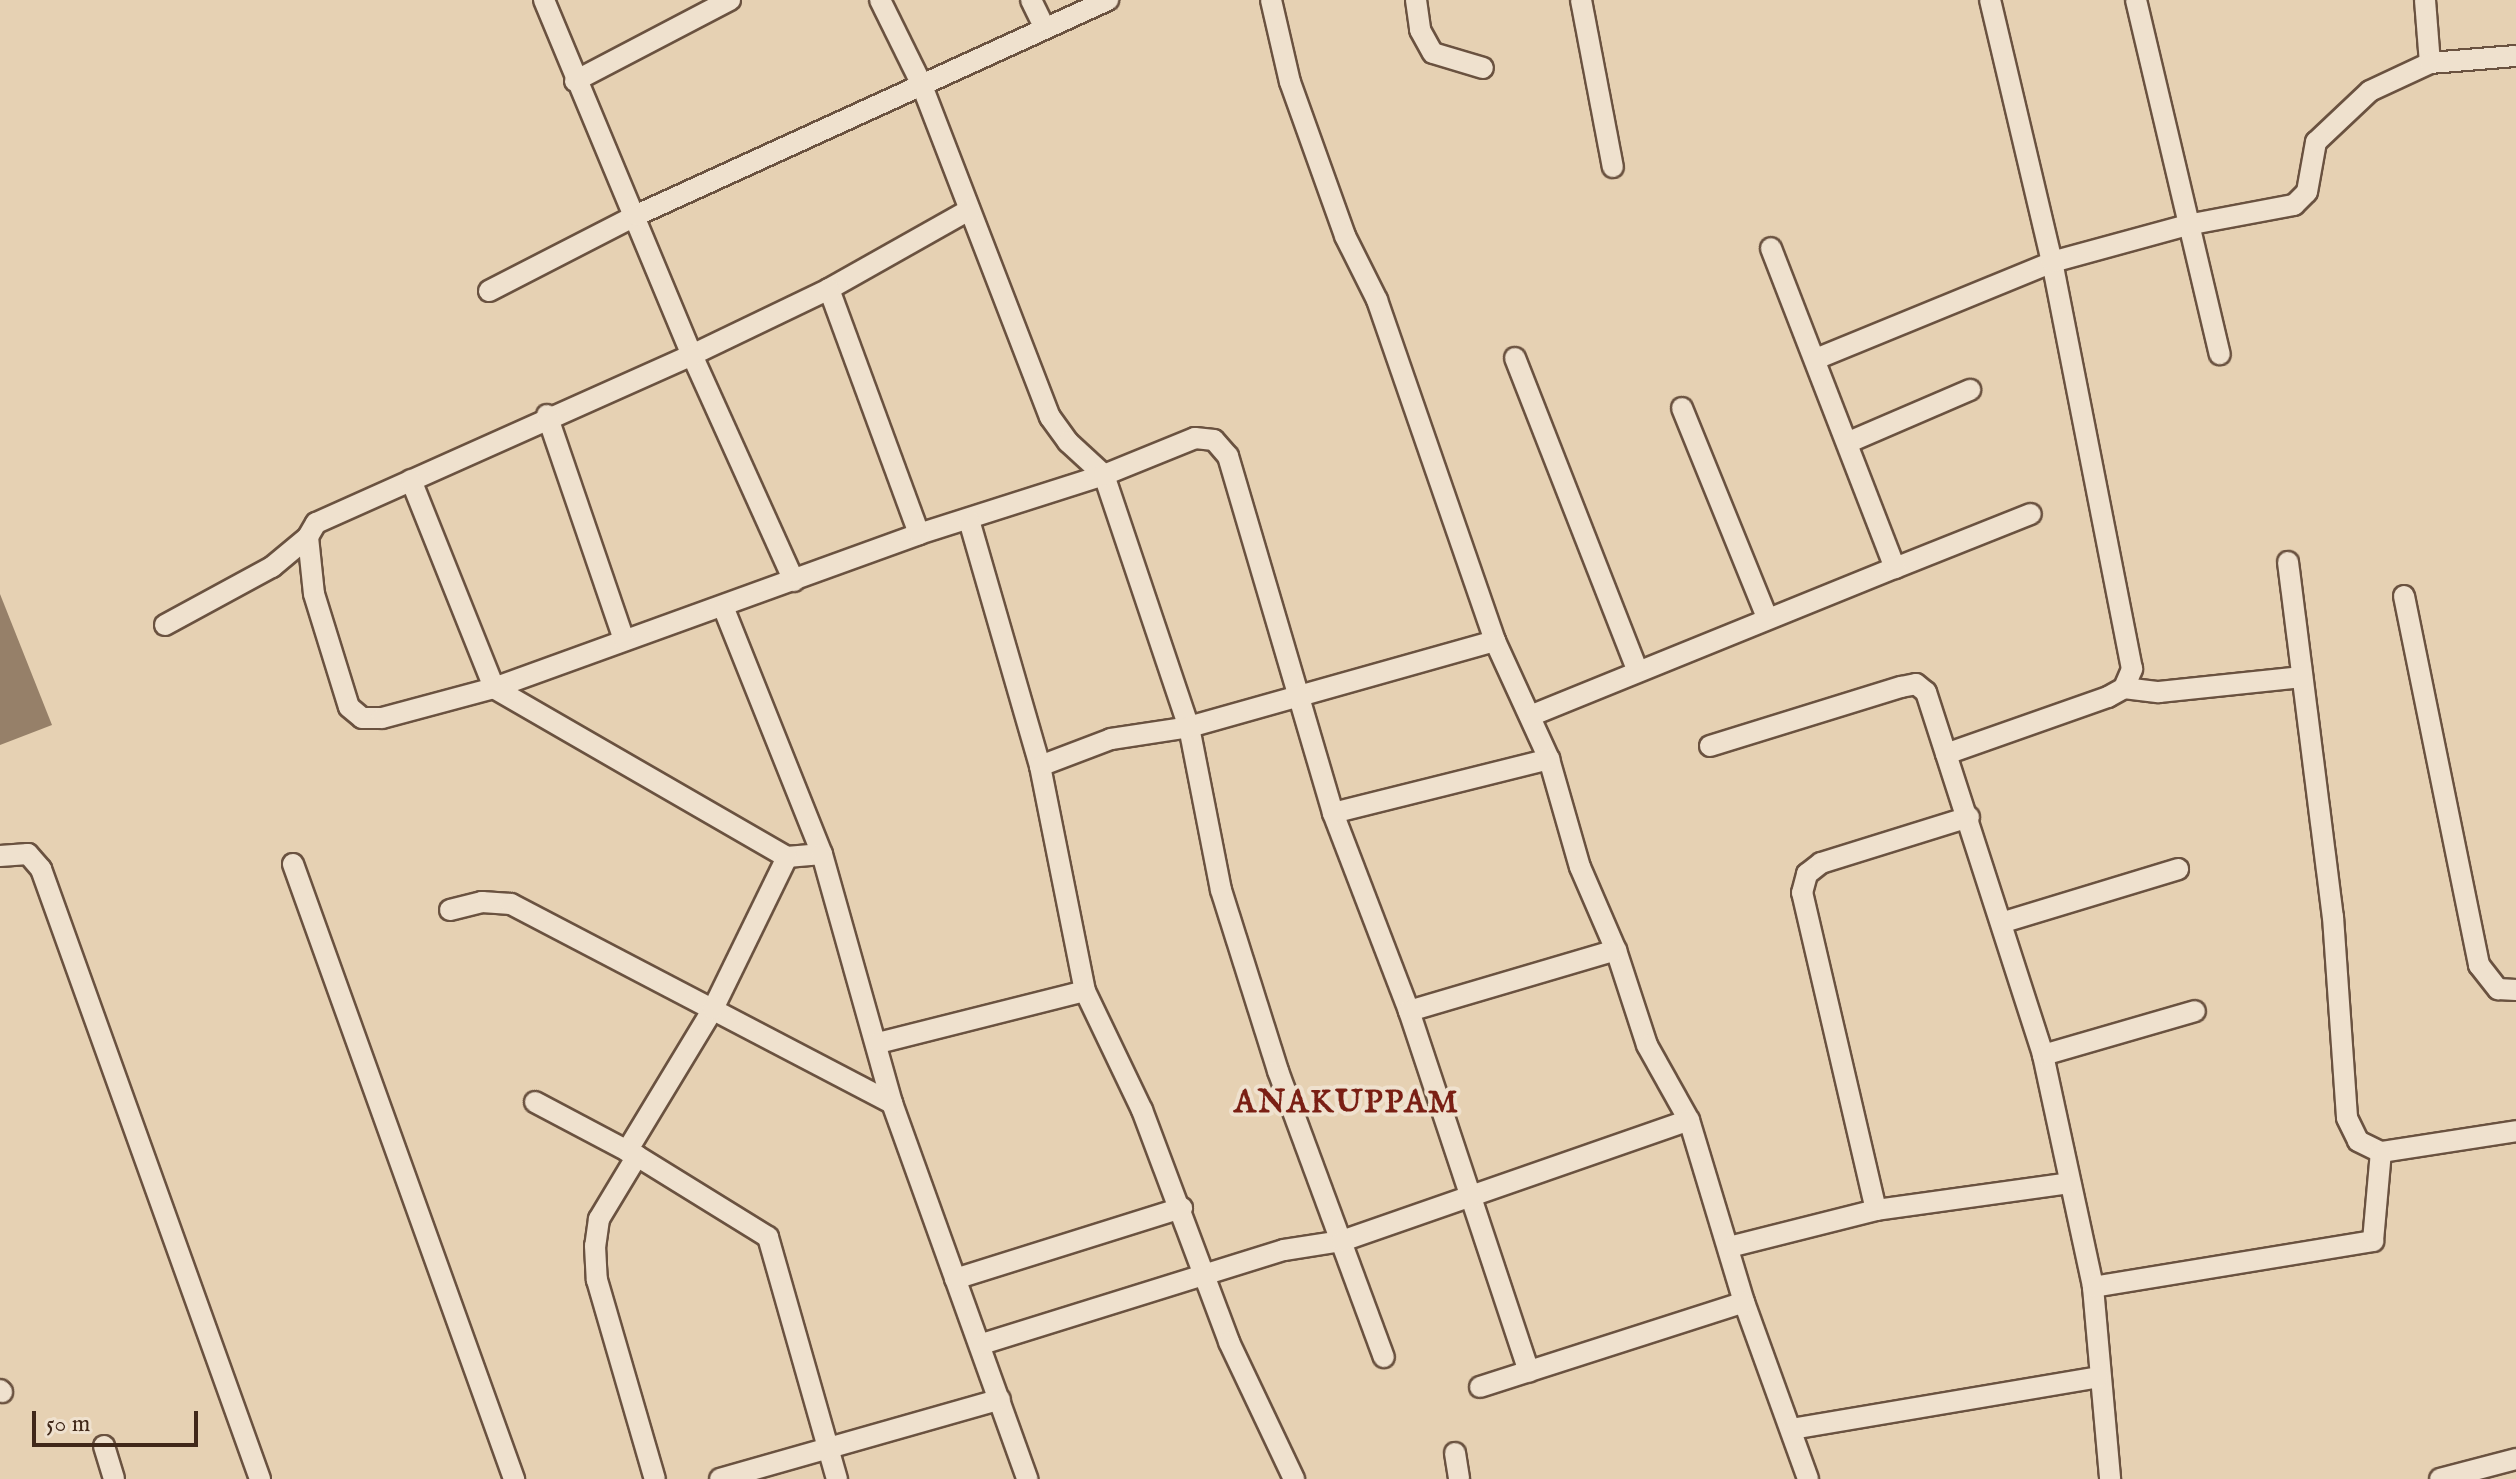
<!DOCTYPE html>
<style>
body{margin:0}
#map{position:relative;width:2516px;height:1479px;overflow:hidden;background:#e6d1b3;font-family:"IM FELL English",serif}
div>[style]{position:absolute}
.building>*{inset:0;background:#968069}
.roads{filter:drop-shadow(2px 0 #6a5240) drop-shadow(-2px 0 #6a5240) drop-shadow(0 2px #6a5240) drop-shadow(0 -2px #6a5240)}
.street>*{height:20px;margin:-10px;padding:0 10px;transform-origin:10px;border-radius:10px;background:#efe1ce}
span{translate:-50% -50%;white-space:nowrap;text-align:center;line-height:1.15;-webkit-text-stroke:8px #efe1ce;paint-order:stroke}
.district-label{font-size:32px;color:#7a1f14;font-weight:700;letter-spacing:2px}
.scale{position:absolute;left:32px;top:1411px;width:166px;height:36px;box-sizing:border-box;border:4px solid #402819;border-top:0;padding-left:10px;font-size:24px;line-height:28px;white-space:nowrap;color:#402819;-webkit-text-stroke:6px #efe1ce;paint-order:stroke}
</style>
<div id="map">
<div class="building">
<i style="clip-path:polygon(0 594px,52px 725px,0 745px)"></i>
</div>
<div class="roads">
<div class="street">
<i style="left:544px;top:0;width:385px;rotate:67.4deg"></i>
<i style="left:692px;top:355px;width:248px;rotate:65.7deg"></i>
<i style="left:880px;top:0;width:93px;rotate:63.7deg"></i>
<i style="left:921px;top:83px;width:358px;rotate:68.9deg"></i>
<i style="left:1050px;top:417px;width:31px;rotate:54deg"></i>
<i style="left:1068px;top:442px;width:49px;rotate:42.5deg"></i>
<i style="left:1104px;top:475px;width:266px;rotate:71.4deg"></i>
<i style="left:1189px;top:727px;width:166px;rotate:78.9deg"></i>
<i style="left:1221px;top:890px;width:190px;rotate:72.5deg"></i>
<i style="left:1278px;top:1071px;width:305px;rotate:69.7deg"></i>
<i style="left:1031px;top:0;width:30px;rotate:64deg"></i>
<i style="left:1271px;top:0;width:84px;rotate:77deg"></i>
<i style="left:1290px;top:82px;width:164px;rotate:70.3deg"></i>
<i style="left:1345px;top:236px;width:72px;rotate:63.4deg"></i>
<i style="left:1377px;top:300px;width:361px;rotate:70.9deg"></i>
<i style="left:1495px;top:641px;width:130px;rotate:65.4deg"></i>
<i style="left:1549px;top:759px;width:112px;rotate:74deg"></i>
<i style="left:1580px;top:867px;width:90px;rotate:66.6deg"></i>
<i style="left:1616px;top:950px;width:100px;rotate:71.9deg"></i>
<i style="left:1647px;top:1045px;width:86px;rotate:60.8deg"></i>
<i style="left:1689px;top:1120px;width:190px;rotate:73.2deg"></i>
<i style="left:1744px;top:1302px;width:188px;rotate:70.1deg"></i>
<i style="left:1416px;top:0;width:30px;rotate:82deg"></i>
<i style="left:1420px;top:30px;width:26px;rotate:61deg"></i>
<i style="left:1433px;top:53px;width:52px;rotate:16.7deg"></i>
<i style="left:1581px;top:0;width:170px;rotate:79.2deg"></i>
<i style="left:2136px;top:0;width:364px;rotate:76.7deg"></i>
<i style="left:2425px;top:0;width:63px;rotate:85.5deg"></i>
<i style="left:575px;top:81px;width:175px;rotate:-27.6deg"></i>
<i style="left:969px;top:210px;width:161px;rotate:150.6deg"></i>
<i style="left:829px;top:289px;width:152px;rotate:154.3deg"></i>
<i style="left:692px;top:355px;width:412px;rotate:155.9deg"></i>
<i style="left:316px;top:523px;width:16px;rotate:120deg"></i>
<i style="left:308px;top:537px;width:57px;rotate:84deg"></i>
<i style="left:314px;top:594px;width:118px;rotate:72.8deg"></i>
<i style="left:349px;top:707px;width:17px;rotate:40deg"></i>
<i style="left:362px;top:718px;width:20px"></i>
<i style="left:382px;top:718px;width:116px;rotate:-15deg"></i>
<i style="left:494px;top:688px;width:452px;rotate:-19.9deg"></i>
<i style="left:919px;top:534px;width:194px;rotate:-17.7deg"></i>
<i style="left:1104px;top:475px;width:98px;rotate:-22.1deg"></i>
<i style="left:1195px;top:438px;width:19px;rotate:6deg"></i>
<i style="left:1214px;top:440px;width:21px;rotate:49deg"></i>
<i style="left:1228px;top:456px;width:372px;rotate:73.6deg"></i>
<i style="left:1333px;top:813px;width:212px;rotate:69deg"></i>
<i style="left:1409px;top:1011px;width:380px;rotate:71.6deg"></i>
<i style="left:829px;top:289px;width:261px;rotate:69.8deg"></i>
<i style="left:489px;top:291px;width:166px;rotate:-27.2deg"></i>
<i style="left:637px;top:215px;width:518px;rotate:-24.54deg"></i>
<i style="left:1515px;top:358px;width:334px;rotate:68.6deg"></i>
<i style="left:1816px;top:359px;width:255px;rotate:-22.3deg"></i>
<i style="left:2052px;top:262px;width:140px;rotate:-15.3deg"></i>
<i style="left:2187px;top:225px;width:109px;rotate:-10.6deg"></i>
<i style="left:2294px;top:205px;width:18px;rotate:-45deg"></i>
<i style="left:2307px;top:192px;width:51px;rotate:-79.8deg"></i>
<i style="left:2316px;top:142px;width:74px;rotate:-43.4deg"></i>
<i style="left:2370px;top:91px;width:66px;rotate:-25deg"></i>
<i style="left:2430px;top:63px;width:86px;rotate:-4.7deg"></i>
<i style="left:1682px;top:408px;width:226px;rotate:67.9deg"></i>
<i style="left:547px;top:415px;width:238px;rotate:71.1deg"></i>
<i style="left:1849px;top:442px;width:132px;rotate:-23.3deg"></i>
<i style="left:411px;top:480px;width:224px;rotate:68.2deg"></i>
<i style="left:494px;top:688px;width:338px;rotate:30deg"></i>
<i style="left:787px;top:857px;width:35px;rotate:-5deg"></i>
<i style="left:969px;top:520px;width:256px;rotate:73.9deg"></i>
<i style="left:1040px;top:766px;width:229px;rotate:78.7deg"></i>
<i style="left:1085px;top:991px;width:132px;rotate:64.4deg"></i>
<i style="left:1142px;top:1110px;width:248px;rotate:69.4deg"></i>
<i style="left:1229px;top:1342px;width:152px;rotate:64.6deg"></i>
<i style="left:2288px;top:562px;width:358px;rotate:82.8deg"></i>
<i style="left:2333px;top:917px;width:201px;rotate:86deg"></i>
<i style="left:2347px;top:1118px;width:25px;rotate:64deg"></i>
<i style="left:2358px;top:1141px;width:25px;rotate:26deg"></i>
<i style="left:2381px;top:1152px;width:137px;rotate:-8.8deg"></i>
<i style="left:1895px;top:568px;width:146px;rotate:-21.7deg"></i>
<i style="left:2404px;top:596px;width:377px;rotate:78.5deg"></i>
<i style="left:2479px;top:965px;width:31px;rotate:52deg"></i>
<i style="left:2498px;top:989px;width:18px;rotate:3deg"></i>
<i style="left:724px;top:609px;width:264px;rotate:68.2deg"></i>
<i style="left:822px;top:854px;width:259px;rotate:74.3deg"></i>
<i style="left:892px;top:1103px;width:400px;rotate:70.2deg"></i>
<i style="left:165px;top:625px;width:122px;rotate:-28.5deg"></i>
<i style="left:272px;top:567px;width:47px;rotate:-39.8deg"></i>
<i style="left:2124px;top:688px;width:35px;rotate:7deg"></i>
<i style="left:2159px;top:692px;width:144px;rotate:-6deg"></i>
<i style="left:1530px;top:716px;width:394px;rotate:-22.1deg"></i>
<i style="left:1895px;top:568px;width:343px;rotate:-111.2deg"></i>
<i style="left:1710px;top:746px;width:200px;rotate:-17.2deg"></i>
<i style="left:1901px;top:687px;width:15px;rotate:-11deg"></i>
<i style="left:1916px;top:684px;width:13px;rotate:39deg"></i>
<i style="left:1926px;top:692px;width:381px;rotate:72.1deg"></i>
<i style="left:2043px;top:1055px;width:237px;rotate:77.8deg"></i>
<i style="left:2093px;top:1287px;width:193px;rotate:84.9deg"></i>
<i style="left:1946px;top:754px;width:172px;rotate:-19.4deg"></i>
<i style="left:2108px;top:697px;width:18px;rotate:-29deg"></i>
<i style="left:2124px;top:688px;width:21px;rotate:-67deg"></i>
<i style="left:2132px;top:669px;width:415px;rotate:-101.1deg"></i>
<i style="left:2052px;top:262px;width:269px;rotate:-103.3deg"></i>
<i style="left:1040px;top:766px;width:76px;rotate:-20.8deg"></i>
<i style="left:1111px;top:739px;width:79px;rotate:-8.7deg"></i>
<i style="left:1189px;top:727px;width:318px;rotate:-15.7deg"></i>
<i style="left:1333px;top:813px;width:223px;rotate:-14deg"></i>
<i style="left:0;top:856px;width:28px;rotate:-4deg"></i>
<i style="left:28px;top:854px;width:20px;rotate:49deg"></i>
<i style="left:41px;top:869px;width:648px;rotate:70.25deg"></i>
<i style="left:293px;top:864px;width:654px;rotate:70.23deg"></i>
<i style="left:450px;top:910px;width:33px;rotate:-14deg"></i>
<i style="left:482px;top:902px;width:29px;rotate:4deg"></i>
<i style="left:511px;top:904px;width:430px;rotate:27.6deg"></i>
<i style="left:2004px;top:922px;width:182px;rotate:-16.9deg"></i>
<i style="left:1409px;top:1011px;width:216px;rotate:-16.4deg"></i>
<i style="left:878px;top:1043px;width:213px;rotate:-14.1deg"></i>
<i style="left:2043px;top:1055px;width:158px;rotate:-16.1deg"></i>
<i style="left:535px;top:1102px;width:115px;rotate:27.9deg"></i>
<i style="left:637px;top:1156px;width:154px;rotate:31.7deg"></i>
<i style="left:768px;top:1237px;width:252px;rotate:74.1deg"></i>
<i style="left:627px;top:1151px;width:166px;rotate:-58.8deg"></i>
<i style="left:713px;top:1009px;width:169px;rotate:-64deg"></i>
<i style="left:637px;top:1156px;width:74px;rotate:121.1deg"></i>
<i style="left:599px;top:1219px;width:27px;rotate:98deg"></i>
<i style="left:595px;top:1246px;width:34px;rotate:87deg"></i>
<i style="left:597px;top:1280px;width:207px;rotate:73.8deg"></i>
<i style="left:1876px;top:1210px;width:196px;rotate:-7.9deg"></i>
<i style="left:1729px;top:1247px;width:152px;rotate:-14.1deg"></i>
<i style="left:1876px;top:1210px;width:326px;rotate:-103.1deg"></i>
<i style="left:1802px;top:893px;width:20px;rotate:-75deg"></i>
<i style="left:1807px;top:874px;width:18px;rotate:-38deg"></i>
<i style="left:1821px;top:863px;width:155px;rotate:-17.3deg"></i>
<i style="left:955px;top:1279px;width:238px;rotate:-17.4deg"></i>
<i style="left:2093px;top:1287px;width:284px;rotate:-9.3deg"></i>
<i style="left:2373px;top:1241px;width:89px;rotate:-84.9deg"></i>
<i style="left:982px;top:1344px;width:316px;rotate:-17.3deg"></i>
<i style="left:1284px;top:1250px;width:59px;rotate:-8.8deg"></i>
<i style="left:1342px;top:1241px;width:367px;rotate:-19.2deg"></i>
<i style="left:1480px;top:1387px;width:277px;rotate:-17.8deg"></i>
<i style="left:0;top:1390px;width:3px;rotate:45deg"></i>
<i style="left:1792px;top:1429px;width:310px;rotate:-9.6deg"></i>
<i style="left:104px;top:1446px;width:34px;rotate:73deg"></i>
<i style="left:1455px;top:1453px;width:26px;rotate:81deg"></i>
<i style="left:720px;top:1479px;width:291px;rotate:-15.9deg"></i>
<i style="left:2440px;top:1479px;width:79px;rotate:-14.7deg"></i>
</div>
</div>
<div class="district-label">
<span style="left:1347px;top:1104px">ANAKUPPAM</span>
</div>
<div class="scale">50 m</div>
</div>
